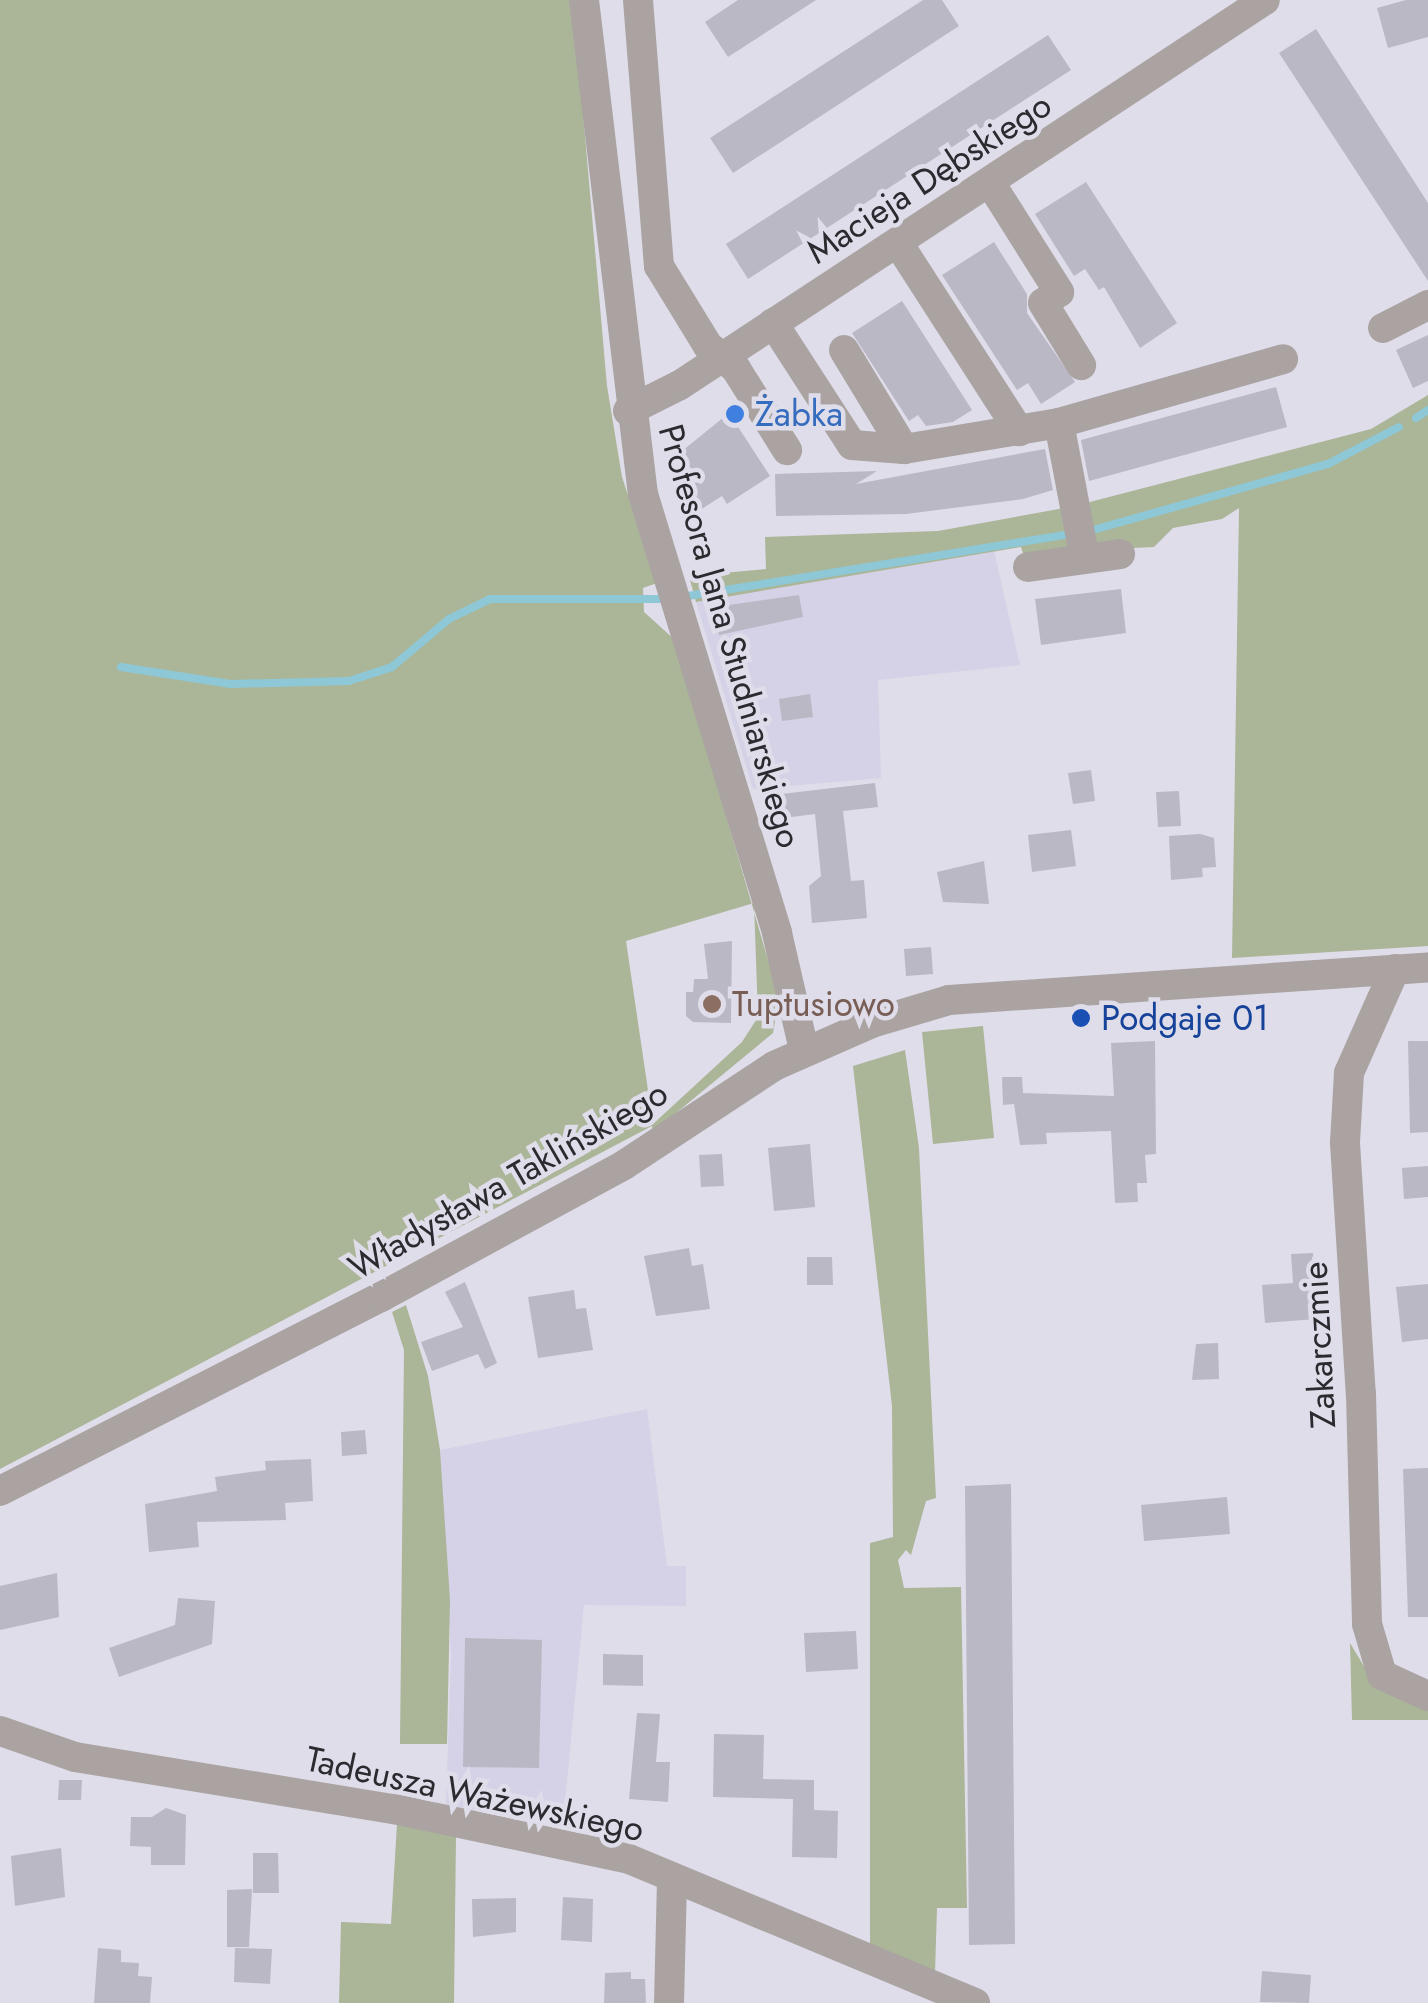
<!DOCTYPE html>
<meta charset="utf-8">
<style>
body{margin:0}
#map{position:relative;width:1428px;height:2003px;overflow:hidden;background:#dfddea;font-family:Jost,sans-serif}
div>[style]{position:absolute}
.built>*{inset:0;background:#d5d1e6}
.green>*{inset:0;background:#abb598}
.stream>*{height:8px;margin:-4px;padding:0 4px;transform-origin:4px;border-radius:4px;background:#8ec8d7}
.building>*{inset:0;background:#bbb8c5}
.minor>*{height:30px;margin:-15px;padding:0 15px;transform-origin:15px;border-radius:15px;background:#aaa3a2}
.dots>*{width:28px;height:28px;translate:-50% -50%;box-sizing:border-box;border:5px solid #dfddea;border-radius:50%}
span{translate:-50% -50%;white-space:nowrap;text-align:center;line-height:1.15;-webkit-text-stroke:9px #dfddea;paint-order:stroke}
.street-label{font-size:35px;color:#2b2a2f}
.shop-label{font-size:35px;color:#366cbe}
.left{translate:0 -50%;text-align:left}
.education-label{font-size:35px;color:#785e54}
.transit-label{font-size:35px;color:#164399}
</style>
<div id="map">
<div class="built">
<i style="clip-path:polygon(994px 551px,1020px 665px,878px 680px,881px 778px,753px 789px,696px 602px)"></i>
<i style="clip-path:polygon(647px 1409px,667px 1566px,686px 1566px,686px 1606px,584px 1605px,563px 1822px,446px 1805px,451px 1657px,440px 1450px)"></i>
</div>
<div class="green">
<i style="clip-path:polygon(evenodd,0 0,573px 0,607px 386px,622px 477px,657px 583px,643px 588px,644px 612px,675px 640px,779px 998px,773px 1033px,653px 1132px,652px 1126px,0 1469px,0 0,754px 903px,758px 1017px,742px 1042px,653px 1124px,626px 941px,754px 903px)"></i>
<i style="clip-path:polygon(1428px 395px,1428px 946px,1232px 958px,1239px 508px,1222px 519px,1173px 528px,1154px 547px,1091px 550px,1082px 504px,1371px 429px)"></i>
<i style="clip-path:polygon(1064px 508px,1074px 554px,1026px 563px,1021px 547px,696px 602px,689px 576px,766px 569px,765px 537px,938px 531px)"></i>
<i style="clip-path:polygon(983px 1026px,994px 1138px,933px 1144px,922px 1032px)"></i>
<i style="clip-path:polygon(905px 1050px,919px 1148px,936px 1498px,926px 1501px,911px 1555px,906px 1550px,898px 1560px,904px 1588px,961px 1587px,967px 1908px,937px 1908px,935px 1973px,870px 1948px,870px 1543px,893px 1537px,892px 1406px,853px 1066px)"></i>
<i style="clip-path:polygon(406px 1305px,428px 1376px,440px 1450px,450px 1600px,447px 1744px,400px 1744px,404px 1350px,392px 1312px)"></i>
<i style="clip-path:polygon(1350px 1643px,1374px 1683px,1428px 1706px,1428px 1720px,1352px 1720px)"></i>
<i style="clip-path:polygon(397px 1824px,456px 1836px,454px 2003px,339px 2003px,341px 1922px,391px 1924px)"></i>
</div>
<div class="stream">
<i style="left:1416px;top:418px;width:14px;rotate:-34deg"></i>
<i style="left:1093px;top:530px;width:244px;rotate:-15.7deg"></i>
<i style="left:1328px;top:464px;width:80px;rotate:-27.5deg"></i>
<i style="left:688px;top:596px;width:382px;rotate:-9.2deg"></i>
<i style="left:121px;top:667px;width:111px;rotate:8.8deg"></i>
<i style="left:231px;top:684px;width:118px;rotate:-1.5deg"></i>
<i style="left:349px;top:681px;width:45px;rotate:-18deg"></i>
<i style="left:392px;top:667px;width:75px;rotate:-40.1deg"></i>
<i style="left:449px;top:619px;width:46px;rotate:-26deg"></i>
<i style="left:490px;top:599px;width:171px"></i>
</div>
<div class="building">
<i style="clip-path:polygon(738px 0,816px 0,728px 57px,705px 22px)"></i>
<i style="clip-path:polygon(923px 0,942px 0,959px 26px,733px 173px,710px 138px)"></i>
<i style="clip-path:polygon(1406px 0,1428px 0,1428px 37px,1388px 48px,1377px 8px)"></i>
<i style="clip-path:polygon(1316px 29px,1428px 203px,1428px 281px,1279px 53px)"></i>
<i style="clip-path:polygon(1048px 35px,1071px 70px,748px 279px,726px 244px)"></i>
<i style="clip-path:polygon(1086px 182px,1177px 323px,1140px 348px,1104px 287px,1099px 290px,1085px 269px,1074px 276px,1035px 214px)"></i>
<i style="clip-path:polygon(994px 242px,1027px 294px,1027px 313px,1075px 382px,1041px 404px,1028px 383px,1017px 390px,942px 275px)"></i>
<i style="clip-path:polygon(902px 301px,972px 410px,953px 422px,926px 426px,918px 415px,909px 421px,852px 333px)"></i>
<i style="clip-path:polygon(1428px 335px,1428px 381px,1413px 388px,1396px 350px)"></i>
<i style="clip-path:polygon(1276px 387px,1287px 427px,1089px 481px,1081px 440px)"></i>
<i style="clip-path:polygon(729px 413px,770px 476px,727px 504px,722px 496px,700px 510px,681px 480px,682px 451px)"></i>
<i style="clip-path:polygon(1045px 449px,1053px 490px,1023px 499px,906px 514px,776px 516px,775px 474px,877px 471px,856px 484px)"></i>
<i style="clip-path:polygon(1121px 589px,1126px 633px,1041px 645px,1035px 599px)"></i>
<i style="clip-path:polygon(799px 595px,803px 617px,719px 635px,715px 607px)"></i>
<i style="clip-path:polygon(810px 694px,813px 717px,782px 721px,779px 699px)"></i>
<i style="clip-path:polygon(1091px 770px,1095px 801px,1073px 804px,1068px 773px)"></i>
<i style="clip-path:polygon(875px 783px,878px 807px,843px 811px,851px 881px,864px 880px,867px 918px,812px 923px,809px 886px,821px 876px,815px 814px,776px 819px,773px 795px)"></i>
<i style="clip-path:polygon(1179px 791px,1181px 826px,1158px 827px,1156px 792px)"></i>
<i style="clip-path:polygon(1071px 830px,1076px 866px,1032px 872px,1028px 835px)"></i>
<i style="clip-path:polygon(1200px 834px,1214px 838px,1216px 867px,1202px 868px,1203px 877px,1171px 880px,1169px 836px)"></i>
<i style="clip-path:polygon(984px 861px,989px 904px,943px 902px,937px 872px)"></i>
<i style="clip-path:polygon(732px 941px,731px 1023px,693px 1022px,686px 1016px,686px 992px,693px 992px,694px 979px,708px 979px,704px 944px)"></i>
<i style="clip-path:polygon(931px 947px,933px 974px,906px 976px,904px 949px)"></i>
<i style="clip-path:polygon(1155px 1041px,1156px 1154px,1145px 1155px,1147px 1183px,1137px 1183px,1138px 1202px,1115px 1203px,1111px 1131px,1046px 1133px,1047px 1144px,1020px 1145px,1014px 1104px,1003px 1105px,1002px 1077px,1022px 1077px,1023px 1093px,1114px 1096px,1111px 1043px)"></i>
<i style="clip-path:polygon(1408px 1041px,1428px 1041px,1428px 1132px,1410px 1133px)"></i>
<i style="clip-path:polygon(810px 1144px,815px 1207px,774px 1211px,768px 1148px)"></i>
<i style="clip-path:polygon(722px 1154px,724px 1186px,701px 1187px,699px 1155px)"></i>
<i style="clip-path:polygon(1428px 1166px,1428px 1197px,1404px 1199px,1402px 1168px)"></i>
<i style="clip-path:polygon(689px 1248px,692px 1266px,703px 1264px,710px 1309px,656px 1316px,644px 1256px)"></i>
<i style="clip-path:polygon(1313px 1253px,1317px 1319px,1265px 1323px,1262px 1285px,1293px 1283px,1291px 1254px)"></i>
<i style="clip-path:polygon(807px 1257px,832px 1257px,833px 1285px,807px 1285px)"></i>
<i style="clip-path:polygon(465px 1282px,497px 1363px,485px 1369px,478px 1354px,432px 1371px,421px 1342px,463px 1327px,445px 1292px)"></i>
<i style="clip-path:polygon(1428px 1284px,1428px 1339px,1402px 1342px,1396px 1287px)"></i>
<i style="clip-path:polygon(574px 1290px,576px 1309px,586px 1308px,593px 1350px,538px 1358px,528px 1297px)"></i>
<i style="clip-path:polygon(1218px 1343px,1219px 1379px,1192px 1380px,1196px 1344px)"></i>
<i style="clip-path:polygon(365px 1430px,367px 1454px,342px 1456px,341px 1432px)"></i>
<i style="clip-path:polygon(311px 1459px,313px 1501px,285px 1503px,286px 1520px,197px 1522px,199px 1547px,149px 1552px,145px 1504px,217px 1491px,215px 1477px,266px 1470px,265px 1461px)"></i>
<i style="clip-path:polygon(1428px 1468px,1428px 1617px,1408px 1617px,1403px 1469px)"></i>
<i style="clip-path:polygon(1011px 1484px,1015px 1944px,969px 1945px,965px 1486px)"></i>
<i style="clip-path:polygon(1227px 1497px,1230px 1534px,1144px 1541px,1141px 1505px)"></i>
<i style="clip-path:polygon(57px 1573px,59px 1617px,0 1630px,0 1586px)"></i>
<i style="clip-path:polygon(178px 1598px,215px 1601px,212px 1644px,119px 1677px,109px 1648px,175px 1625px)"></i>
<i style="clip-path:polygon(856px 1631px,858px 1669px,806px 1672px,804px 1633px)"></i>
<i style="clip-path:polygon(465px 1638px,542px 1640px,539px 1768px,463px 1767px)"></i>
<i style="clip-path:polygon(603px 1654px,643px 1655px,643px 1686px,603px 1685px)"></i>
<i style="clip-path:polygon(637px 1713px,660px 1714px,656px 1762px,670px 1762px,668px 1802px,629px 1799px)"></i>
<i style="clip-path:polygon(714px 1734px,764px 1735px,763px 1779px,814px 1780px,814px 1810px,838px 1811px,837px 1858px,792px 1857px,793px 1799px,713px 1797px)"></i>
<i style="clip-path:polygon(59px 1780px,82px 1780px,81px 1800px,58px 1800px)"></i>
<i style="clip-path:polygon(166px 1808px,186px 1815px,185px 1865px,151px 1865px,151px 1847px,130px 1846px,131px 1817px,152px 1817px)"></i>
<i style="clip-path:polygon(61px 1848px,65px 1897px,15px 1906px,11px 1856px)"></i>
<i style="clip-path:polygon(253px 1853px,278px 1853px,279px 1893px,253px 1893px)"></i>
<i style="clip-path:polygon(252px 1889px,249px 1947px,227px 1947px,227px 1890px)"></i>
<i style="clip-path:polygon(563px 1897px,593px 1899px,592px 1942px,561px 1940px)"></i>
<i style="clip-path:polygon(516px 1898px,516px 1932px,473px 1937px,472px 1899px)"></i>
<i style="clip-path:polygon(98px 1948px,121px 1950px,121px 1962px,139px 1963px,138px 1976px,152px 1977px,150px 2003px,94px 2003px)"></i>
<i style="clip-path:polygon(235px 1948px,272px 1949px,270px 1984px,234px 1982px)"></i>
<i style="clip-path:polygon(1262px 1971px,1311px 1975px,1309px 2003px,1260px 2002px)"></i>
<i style="clip-path:polygon(631px 1972px,631px 1979px,645px 1979px,646px 2003px,604px 2003px,605px 1973px)"></i>
</div>
<div class="minor">
<i style="left:584px;top:0;width:498px;rotate:83.2deg"></i>
<i style="left:643px;top:494px;width:459px;rotate:73deg"></i>
<i style="left:777px;top:933px;width:120px;rotate:77deg"></i>
<i style="left:638px;top:0;width:267px;rotate:85.5deg"></i>
<i style="left:659px;top:266px;width:94px;rotate:58.5deg"></i>
<i style="left:708px;top:346px;width:36px;rotate:39deg"></i>
<i style="left:736px;top:369px;width:96px;rotate:57.8deg"></i>
<i style="left:991px;top:184px;width:128px;rotate:57.8deg"></i>
<i style="left:1059px;top:292px;width:19px;rotate:145deg"></i>
<i style="left:1043px;top:303px;width:73px;rotate:58.5deg"></i>
<i style="left:898px;top:243px;width:224px;rotate:57.2deg"></i>
<i style="left:773px;top:323px;width:145px;rotate:57.1deg"></i>
<i style="left:852px;top:445px;width:52px;rotate:4.4deg"></i>
<i style="left:904px;top:449px;width:157px;rotate:-9.5deg"></i>
<i style="left:1059px;top:423px;width:233px;rotate:-15.9deg"></i>
<i style="left:1383px;top:328px;width:51px;rotate:-27.1deg"></i>
<i style="left:844px;top:350px;width:116px;rotate:58.8deg"></i>
<i style="left:628px;top:411px;width:58px;rotate:-26.6deg"></i>
<i style="left:680px;top:385px;width:700px;rotate:-33.35deg"></i>
<i style="left:1059px;top:423px;width:138px;rotate:79.2deg"></i>
<i style="left:1028px;top:567px;width:93px;rotate:-8deg"></i>
<i style="left:1395px;top:969px;width:114px;rotate:113.9deg"></i>
<i style="left:1349px;top:1073px;width:70px;rotate:93.3deg"></i>
<i style="left:1345px;top:1143px;width:252px;rotate:86.4deg"></i>
<i style="left:1361px;top:1394px;width:230px;rotate:88.5deg"></i>
<i style="left:1367px;top:1624px;width:53px;rotate:73.6deg"></i>
<i style="left:1382px;top:1675px;width:51px;rotate:24.5deg"></i>
<i style="left:0;top:1491px;width:428px;rotate:-27deg"></i>
<i style="left:381px;top:1297px;width:277px;rotate:-28.5deg"></i>
<i style="left:624px;top:1165px;width:180px;rotate:-33.4deg"></i>
<i style="left:774px;top:1066px;width:107px;rotate:-23.7deg"></i>
<i style="left:872px;top:1023px;width:80px;rotate:-16.6deg"></i>
<i style="left:949px;top:1000px;width:480px;rotate:-3.9deg"></i>
<i style="left:0;top:1731px;width:79px;rotate:19.1deg"></i>
<i style="left:75px;top:1757px;width:323px;rotate:9.3deg"></i>
<i style="left:394px;top:1809px;width:240px;rotate:12deg"></i>
<i style="left:629px;top:1859px;width:375px;rotate:22.6deg"></i>
<i style="left:669px;top:2003px;width:125px;rotate:-88.6deg"></i>
</div>
<div class="dots">
<i style="left:735px;top:414px;background:#3f7fe0"></i>
<i style="left:712px;top:1004px;background:#8d6e63"></i>
<i style="left:1081px;top:1018px;background:#1a4fb4"></i>
</div>
<div class="street-label">
<span style="left:929px;top:178px;rotate:-33deg">Macieja Dębskiego</span>
<span style="left:730px;top:636px;rotate:74deg">Profesora Jana Studniarskiego</span>
<span style="left:508px;top:1180px;rotate:-30deg">Władysława Taklińskiego</span>
<span style="left:1319px;top:1345px;rotate:-93deg">Zakarczmie</span>
<span style="left:475px;top:1794px;rotate:12deg">Tadeusza Ważewskiego</span>
</div>
<div class="shop-label">
<span class="left" style="left:755px;top:414px">Żabka</span>
</div>
<div class="education-label">
<span class="left" style="left:732px;top:1004px">Tuptusiowo</span>
</div>
<div class="transit-label">
<span class="left" style="left:1101px;top:1018px">Podgaje 01</span>
</div>
</div>
